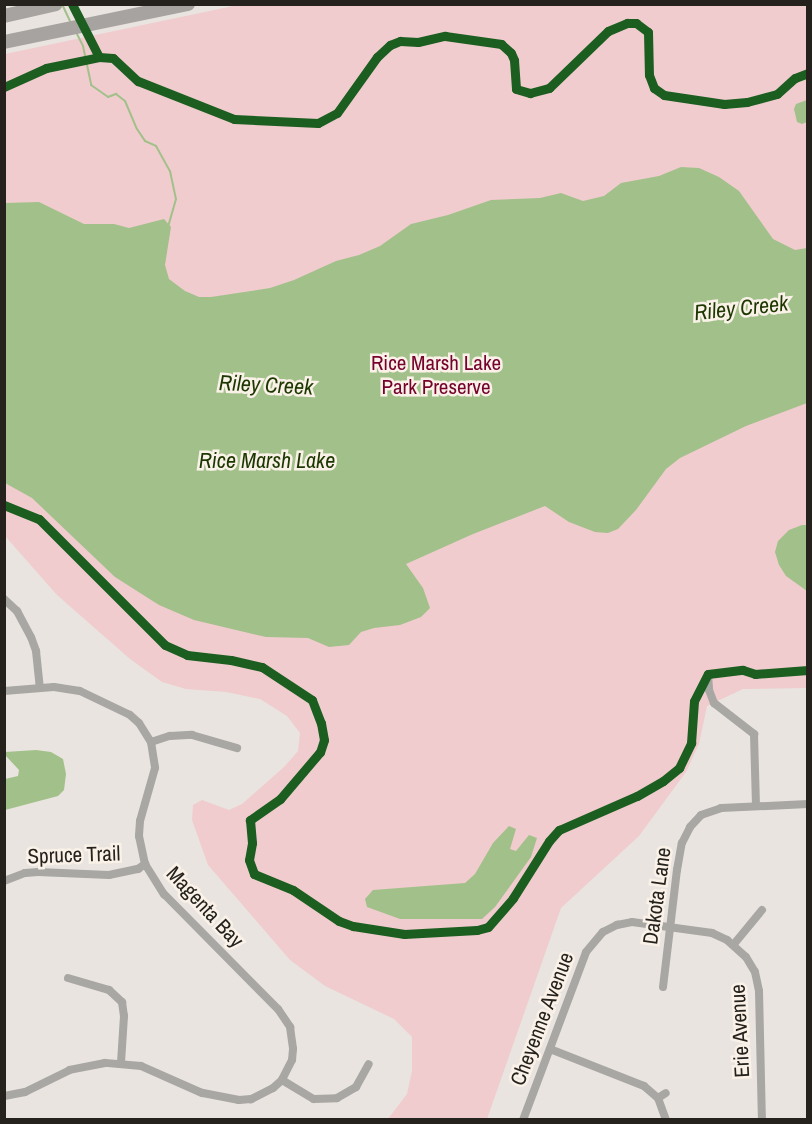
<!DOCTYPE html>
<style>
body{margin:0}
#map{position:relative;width:812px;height:1124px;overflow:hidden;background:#e9e4df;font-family:"Archivo Narrow",sans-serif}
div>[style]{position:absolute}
.green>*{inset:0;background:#f0ccce}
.water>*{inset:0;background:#a2c08a}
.stream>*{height:2px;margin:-1px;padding:0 1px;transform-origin:1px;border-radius:1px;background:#a2c08a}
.minor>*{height:8px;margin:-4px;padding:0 4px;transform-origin:4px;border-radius:4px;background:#a8a7a4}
.motorway>*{height:14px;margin:-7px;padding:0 7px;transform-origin:7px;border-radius:7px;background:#a7a3a0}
.cycleway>*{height:9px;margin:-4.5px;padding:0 4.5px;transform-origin:4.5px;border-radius:4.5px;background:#1b5e20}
span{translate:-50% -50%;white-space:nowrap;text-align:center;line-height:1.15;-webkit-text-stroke:5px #faf2e8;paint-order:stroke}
.park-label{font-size:21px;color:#75012c}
.street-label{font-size:21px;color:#25221e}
.water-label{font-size:22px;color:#1c3800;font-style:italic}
.frame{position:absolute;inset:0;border:6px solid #25221e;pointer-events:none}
</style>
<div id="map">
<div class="green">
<i style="clip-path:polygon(238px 5px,807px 5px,807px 694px,806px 688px,743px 689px,707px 706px,699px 744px,686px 772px,639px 836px,561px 908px,487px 1119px,388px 1119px,407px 1094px,412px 1071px,412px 1037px,394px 1019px,325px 986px,290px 960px,208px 865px,192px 820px,193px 805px,202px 800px,229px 810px,242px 804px,284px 767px,298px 751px,300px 733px,287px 716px,260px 699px,226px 692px,186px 689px,162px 682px,130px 659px,57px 595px,5px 536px,5px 54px)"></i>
</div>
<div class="water">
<i style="clip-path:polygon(807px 100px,807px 122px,802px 124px,797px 122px,794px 109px,796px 104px)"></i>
<i style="clip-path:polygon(681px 167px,699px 168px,719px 177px,739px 191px,773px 239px,795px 250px,807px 248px,807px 403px,746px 426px,680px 458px,666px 469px,636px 510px,618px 529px,608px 533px,595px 532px,569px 522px,545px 506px,473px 534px,406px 564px,423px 588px,430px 608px,421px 617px,400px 625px,374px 628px,361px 632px,349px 645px,329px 647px,308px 638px,266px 637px,194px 620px,159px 605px,115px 577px,32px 498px,5px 483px,5px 203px,39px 202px,84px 224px,114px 224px,129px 228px,164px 219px,171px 227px,165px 265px,169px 279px,185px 291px,199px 297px,211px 297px,270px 288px,294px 280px,336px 261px,359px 255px,380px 246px,411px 224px,448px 215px,491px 200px,540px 198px,561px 193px,583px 201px,604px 196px,621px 183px,659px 176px)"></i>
<i style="clip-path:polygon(802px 525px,807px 525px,807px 591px,786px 576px,779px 565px,775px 552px,778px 541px,789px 530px)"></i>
<i style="clip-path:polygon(36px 750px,51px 752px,63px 759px,66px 774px,64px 790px,58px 796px,5px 810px,5px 779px,18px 776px,19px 770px,5px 755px,5px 752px)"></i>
<i style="clip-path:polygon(509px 826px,516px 829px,510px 849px,516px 851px,529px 835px,537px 838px,531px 857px,495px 907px,482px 919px,400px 919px,367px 907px,365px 899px,373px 890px,465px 883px,475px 874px,493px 843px)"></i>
</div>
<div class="stream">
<i style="left:62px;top:4px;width:21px;rotate:65deg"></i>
<i style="left:77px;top:34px;width:13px;rotate:63deg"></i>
<i style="left:83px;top:46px;width:40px;rotate:78deg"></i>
<i style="left:91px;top:85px;width:21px;rotate:35deg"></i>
<i style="left:108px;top:97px;width:9px;rotate:-21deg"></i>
<i style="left:116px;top:94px;width:11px;rotate:38deg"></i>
<i style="left:125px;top:101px;width:30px;rotate:67deg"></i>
<i style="left:137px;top:129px;width:14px;rotate:56deg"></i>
<i style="left:145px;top:141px;width:12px;rotate:24deg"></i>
<i style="left:156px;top:146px;width:29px;rotate:61deg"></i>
<i style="left:170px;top:171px;width:29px;rotate:78deg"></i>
<i style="left:176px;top:199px;width:29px;rotate:106deg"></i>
</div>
<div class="minor">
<i style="left:4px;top:599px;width:18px;rotate:43deg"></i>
<i style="left:17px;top:611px;width:30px;rotate:62deg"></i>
<i style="left:31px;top:637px;width:15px;rotate:70deg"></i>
<i style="left:36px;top:651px;width:37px;rotate:84deg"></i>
<i style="left:708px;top:674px;width:16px;rotate:86deg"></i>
<i style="left:709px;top:690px;width:14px;rotate:69deg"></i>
<i style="left:714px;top:703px;width:51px;rotate:37.8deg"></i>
<i style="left:754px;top:734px;width:71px;rotate:88.4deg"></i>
<i style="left:4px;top:691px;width:50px;rotate:-4.6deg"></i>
<i style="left:54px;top:687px;width:26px;rotate:9deg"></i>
<i style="left:80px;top:691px;width:55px;rotate:25.6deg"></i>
<i style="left:130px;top:715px;width:12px;rotate:42deg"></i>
<i style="left:139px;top:723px;width:22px;rotate:58deg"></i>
<i style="left:151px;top:742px;width:26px;rotate:81deg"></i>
<i style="left:155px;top:768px;width:55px;rotate:105.8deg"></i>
<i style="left:140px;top:821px;width:15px;rotate:94deg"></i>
<i style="left:139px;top:836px;width:29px;rotate:78deg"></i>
<i style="left:145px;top:864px;width:36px;rotate:58deg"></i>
<i style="left:164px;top:894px;width:162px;rotate:45.3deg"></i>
<i style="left:278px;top:1009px;width:22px;rotate:56deg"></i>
<i style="left:290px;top:1027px;width:22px;rotate:82deg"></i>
<i style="left:293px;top:1049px;width:11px;rotate:95deg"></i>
<i style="left:292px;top:1060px;width:22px;rotate:117deg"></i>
<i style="left:282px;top:1080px;width:12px;rotate:138deg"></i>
<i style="left:273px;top:1088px;width:25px;rotate:153deg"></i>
<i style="left:251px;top:1099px;width:12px;rotate:175deg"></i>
<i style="left:239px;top:1100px;width:38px;rotate:-169deg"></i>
<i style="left:202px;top:1093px;width:67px;rotate:-156.1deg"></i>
<i style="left:141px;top:1066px;width:36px;rotate:-175deg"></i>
<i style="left:105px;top:1063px;width:36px;rotate:169deg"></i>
<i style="left:70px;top:1070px;width:50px;rotate:153.9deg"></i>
<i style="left:25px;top:1092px;width:21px;rotate:169deg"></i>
<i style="left:151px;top:742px;width:20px;rotate:-18deg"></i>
<i style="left:170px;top:736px;width:22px;rotate:-3deg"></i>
<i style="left:192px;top:735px;width:47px;rotate:16.1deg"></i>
<i style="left:4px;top:881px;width:22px;rotate:-21deg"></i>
<i style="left:25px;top:873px;width:13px;rotate:-4deg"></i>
<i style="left:38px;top:872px;width:71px;rotate:2.4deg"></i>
<i style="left:109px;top:875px;width:30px;rotate:-12deg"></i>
<i style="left:138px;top:869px;width:9px;rotate:-36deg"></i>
<i style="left:734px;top:944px;width:44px;rotate:-50.5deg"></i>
<i style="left:68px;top:978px;width:43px;rotate:16.3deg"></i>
<i style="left:109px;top:990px;width:18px;rotate:43deg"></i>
<i style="left:122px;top:1002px;width:14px;rotate:82deg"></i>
<i style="left:124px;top:1016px;width:47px;rotate:93.7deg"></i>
<i style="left:663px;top:987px;width:118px;rotate:-83.2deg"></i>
<i style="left:677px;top:870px;width:27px;rotate:-80deg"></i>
<i style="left:682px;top:843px;width:18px;rotate:-63deg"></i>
<i style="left:690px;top:827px;width:16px;rotate:-47deg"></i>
<i style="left:701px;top:815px;width:21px;rotate:-19deg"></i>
<i style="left:721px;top:808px;width:87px;rotate:-2.6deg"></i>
<i style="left:550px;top:1049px;width:101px;rotate:21.5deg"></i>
<i style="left:644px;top:1086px;width:18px;rotate:41deg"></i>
<i style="left:658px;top:1098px;width:23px;rotate:70deg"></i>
<i style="left:282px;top:1080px;width:37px;rotate:31deg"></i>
<i style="left:314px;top:1099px;width:23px;rotate:-2deg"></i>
<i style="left:337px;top:1098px;width:22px;rotate:-30deg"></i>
<i style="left:356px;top:1087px;width:26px;rotate:-61deg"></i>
<i style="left:658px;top:1098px;width:9px;rotate:-32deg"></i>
<i style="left:523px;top:1120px;width:179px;rotate:-69.4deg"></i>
<i style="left:586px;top:952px;width:26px;rotate:-50deg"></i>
<i style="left:603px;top:932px;width:16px;rotate:-27deg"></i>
<i style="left:617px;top:925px;width:15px;rotate:-11deg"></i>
<i style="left:632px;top:922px;width:81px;rotate:7.8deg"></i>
<i style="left:712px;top:933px;width:17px;rotate:25deg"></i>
<i style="left:727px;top:940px;width:25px;rotate:42deg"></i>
<i style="left:746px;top:957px;width:17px;rotate:59deg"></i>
<i style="left:755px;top:972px;width:19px;rotate:78deg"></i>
<i style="left:759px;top:991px;width:129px;rotate:88.7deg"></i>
</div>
<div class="motorway">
<i style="left:4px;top:16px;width:53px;rotate:-13deg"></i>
<i style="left:4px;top:42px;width:188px;rotate:-11.7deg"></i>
</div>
<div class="cycleway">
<i style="left:99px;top:57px;width:14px;rotate:4deg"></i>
<i style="left:113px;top:58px;width:34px;rotate:43deg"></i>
<i style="left:138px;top:81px;width:103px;rotate:21.6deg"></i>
<i style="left:234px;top:119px;width:84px;rotate:2.7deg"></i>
<i style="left:318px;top:123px;width:21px;rotate:-28deg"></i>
<i style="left:337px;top:113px;width:69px;rotate:-54.5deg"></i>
<i style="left:377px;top:57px;width:18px;rotate:-43deg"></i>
<i style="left:390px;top:45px;width:11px;rotate:-22deg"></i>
<i style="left:400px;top:41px;width:18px;rotate:3deg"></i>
<i style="left:418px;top:42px;width:28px;rotate:-13deg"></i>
<i style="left:445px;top:36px;width:57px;rotate:8.1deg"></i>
<i style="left:501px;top:44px;width:13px;rotate:42deg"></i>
<i style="left:511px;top:53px;width:8px;rotate:67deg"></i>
<i style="left:514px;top:60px;width:29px;rotate:86deg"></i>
<i style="left:516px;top:89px;width:15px;rotate:16deg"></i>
<i style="left:530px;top:93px;width:20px;rotate:-15deg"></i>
<i style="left:549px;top:88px;width:82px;rotate:-44deg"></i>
<i style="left:608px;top:31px;width:21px;rotate:-23deg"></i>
<i style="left:627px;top:23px;width:9px"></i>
<i style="left:636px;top:23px;width:15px;rotate:37deg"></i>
<i style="left:648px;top:32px;width:43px;rotate:88.7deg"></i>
<i style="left:649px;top:75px;width:14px;rotate:69deg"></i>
<i style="left:654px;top:88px;width:12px;rotate:35deg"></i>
<i style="left:664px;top:95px;width:61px;rotate:8.5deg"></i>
<i style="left:724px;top:104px;width:23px;rotate:-5deg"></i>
<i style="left:747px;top:102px;width:31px;rotate:-15deg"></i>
<i style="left:777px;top:94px;width:24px;rotate:-42deg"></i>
<i style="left:795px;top:78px;width:14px;rotate:-21deg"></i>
<i style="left:4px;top:87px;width:46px;rotate:-24.3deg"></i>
<i style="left:46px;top:68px;width:54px;rotate:-11.7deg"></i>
<i style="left:99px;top:57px;width:59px;rotate:-117deg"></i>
<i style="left:4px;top:505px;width:38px;rotate:22deg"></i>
<i style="left:39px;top:519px;width:178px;rotate:45deg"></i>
<i style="left:165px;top:645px;width:24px;rotate:24deg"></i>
<i style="left:187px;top:655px;width:44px;rotate:6.5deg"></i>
<i style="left:231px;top:660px;width:32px;rotate:13deg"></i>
<i style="left:262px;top:667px;width:60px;rotate:33.4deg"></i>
<i style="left:312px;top:700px;width:25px;rotate:69deg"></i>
<i style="left:321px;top:723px;width:17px;rotate:80deg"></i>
<i style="left:324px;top:740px;width:13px;rotate:108deg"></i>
<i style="left:320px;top:752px;width:62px;rotate:130.4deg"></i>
<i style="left:280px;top:799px;width:37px;rotate:145deg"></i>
<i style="left:250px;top:820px;width:23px;rotate:85deg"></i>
<i style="left:252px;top:843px;width:17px;rotate:100deg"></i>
<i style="left:249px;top:860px;width:15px;rotate:70deg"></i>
<i style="left:254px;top:874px;width:42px;rotate:22.3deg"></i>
<i style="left:293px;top:890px;width:55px;rotate:34deg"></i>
<i style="left:339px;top:921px;width:15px;rotate:20deg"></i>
<i style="left:353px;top:926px;width:52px;rotate:8.9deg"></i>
<i style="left:404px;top:934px;width:73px;rotate:-3.1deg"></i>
<i style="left:477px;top:930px;width:11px;rotate:-15deg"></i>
<i style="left:488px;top:927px;width:38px;rotate:-49deg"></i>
<i style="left:513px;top:898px;width:67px;rotate:-57.7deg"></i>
<i style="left:549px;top:841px;width:15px;rotate:-48deg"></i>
<i style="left:559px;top:830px;width:85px;rotate:-23.6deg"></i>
<i style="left:637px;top:796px;width:30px;rotate:-30deg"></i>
<i style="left:663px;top:781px;width:21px;rotate:-39deg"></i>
<i style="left:679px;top:768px;width:28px;rotate:-64deg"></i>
<i style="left:691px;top:743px;width:42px;rotate:-85.9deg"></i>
<i style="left:694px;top:701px;width:30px;rotate:-63deg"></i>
<i style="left:708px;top:674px;width:35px;rotate:-7deg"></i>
<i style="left:743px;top:670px;width:13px;rotate:18deg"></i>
<i style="left:755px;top:674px;width:53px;rotate:-4.3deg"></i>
</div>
<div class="park-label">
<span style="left:436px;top:375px">Rice Marsh Lake<br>Park Preserve</span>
</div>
<div class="street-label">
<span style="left:74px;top:855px;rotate:-2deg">Spruce Trail</span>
<span style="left:657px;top:896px;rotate:-82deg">Dakota Lane</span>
<span style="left:205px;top:907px;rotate:47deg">Magenta Bay</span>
<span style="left:542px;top:1019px;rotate:-69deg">Cheyenne Avenue</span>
<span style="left:740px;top:1031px;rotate:-93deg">Erie Avenue</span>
</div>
<div class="water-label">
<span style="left:741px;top:308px;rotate:-6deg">Riley Creek</span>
<span style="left:266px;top:385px;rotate:3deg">Riley Creek</span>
<span style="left:267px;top:461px">Rice Marsh Lake</span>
</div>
<div class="frame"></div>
</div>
